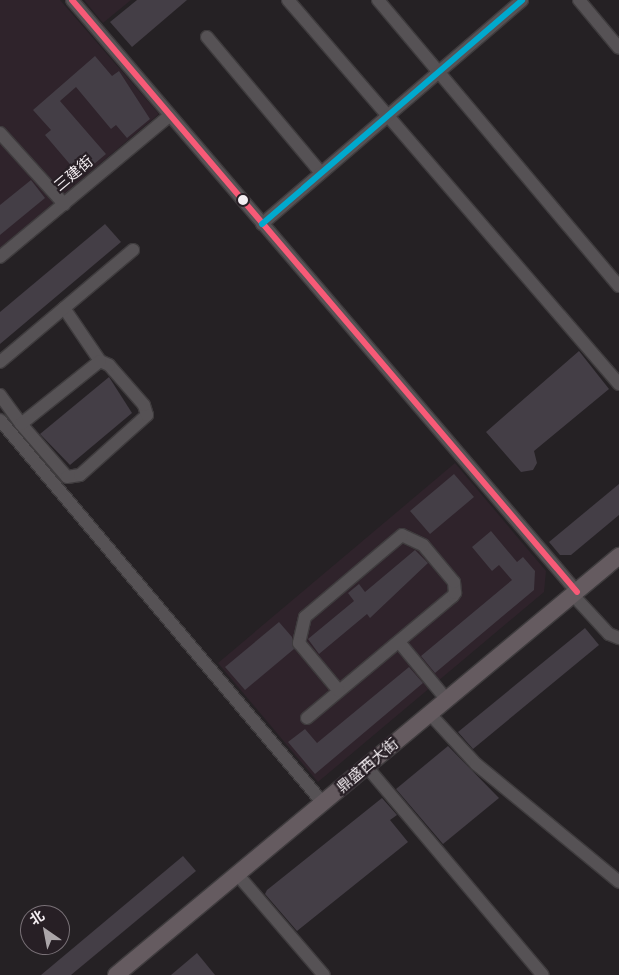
<!DOCTYPE html>
<meta charset="utf-8">
<style>
body{margin:0}
#map{position:relative;width:619px;height:975px;overflow:hidden;background:#252124;font-family:"Nunito Sans","Noto Sans SC",sans-serif}
div>[style]{position:absolute}
.built>*{inset:0;background:#2f232b}
.building>*{inset:0;background:#443e46}
.roads{filter:drop-shadow(1px 0 #3f3c3e) drop-shadow(-1px 0 #3f3c3e) drop-shadow(0 1px #3f3c3e) drop-shadow(0 -1px #3f3c3e)}
.minor>*{height:12px;margin:-6px;padding:0 6px;transform-origin:6px;border-radius:6px;background:#565255}
.major>*{height:16px;margin:-8px;padding:0 8px;transform-origin:8px;border-radius:8px;background:#655b60}
.bus-1>*{height:6px;margin:-3px;padding:0 3px;transform-origin:3px;border-radius:3px;background:#f75a77}
.bus-2>*{height:6px;margin:-3px;padding:0 3px;transform-origin:3px;border-radius:3px;background:#00a9ce}
.dots>*{width:14px;height:14px;translate:-50% -50%;box-sizing:border-box;border:2px solid #271f25;border-radius:50%}
span{translate:-50% -50%;white-space:nowrap;text-align:center;line-height:1.15;-webkit-text-stroke:4.5px #271f25;paint-order:stroke}
.street-label{font-size:15px;color:#f3edf1}
.north{position:absolute;left:20px;top:905px;width:50px;height:50px;box-sizing:border-box;background:#271f25;border:1px solid #797177;border-radius:50%;rotate:327deg;font-size:14px;font-weight:700;line-height:20px;text-align:center;color:#f3edf1}
.north::after{content:'';display:block;margin:auto;width:18px;height:22px;background:#aba6a9;clip-path:polygon(50% 0,100% 100%,50% 72%,0 100%)}
</style>
<div id="map">
<div class="built">
<i style="clip-path:polygon(0 0,60px 0,159px 114px,0 248px)"></i>
<i style="clip-path:polygon(84px 0,131px 0,103px 23px)"></i>
<i style="clip-path:polygon(455px 463px,546px 571px,544px 592px,318px 782px,218px 663px)"></i>
</div>
<div class="building">
<i style="clip-path:polygon(137px 0,187px 0,132px 47px,110px 22px)"></i>
<i style="clip-path:polygon(95px 56px,112px 76px,119px 71px,150px 119px,127px 138px,116px 125px,111px 129px,76px 87px,60px 101px,106px 154px,80px 176px,45px 135px,51px 130px,33px 110px)"></i>
<i style="clip-path:polygon(31px 180px,45px 198px,0 235px,0 205px)"></i>
<i style="clip-path:polygon(105px 224px,121px 242px,0 344px,0 312px)"></i>
<i style="clip-path:polygon(579px 351px,609px 389px,534px 451px,537px 463px,533px 470px,521px 472px,486px 432px)"></i>
<i style="clip-path:polygon(109px 377px,132px 413px,70px 465px,40px 434px)"></i>
<i style="clip-path:polygon(454px 474px,474px 497px,430px 534px,410px 511px)"></i>
<i style="clip-path:polygon(619px 484px,619px 515px,571px 555px,560px 555px,549px 542px)"></i>
<i style="clip-path:polygon(491px 531px,517px 562px,523px 557px,535px 571px,534px 590px,435px 673px,421px 656px,512px 580px,499px 565px,492px 571px,472px 547px)"></i>
<i style="clip-path:polygon(415px 550px,428px 563px,370px 618px,367px 614px,319px 654px,308px 639px,354px 601px,348px 593px,359px 584px,365px 592px)"></i>
<i style="clip-path:polygon(279px 622px,292px 637px,294px 649px,245px 690px,225px 667px)"></i>
<i style="clip-path:polygon(585px 628px,599px 645px,473px 749px,458px 732px)"></i>
<i style="clip-path:polygon(409px 667px,423px 683px,315px 774px,288px 742px,305px 729px,317px 743px)"></i>
<i style="clip-path:polygon(448px 746px,499px 798px,443px 844px,396px 789px)"></i>
<i style="clip-path:polygon(382px 798px,397px 815px,390px 820px,408px 842px,297px 931px,265px 894px,267px 890px)"></i>
<i style="clip-path:polygon(183px 856px,196px 871px,124px 931px,71px 975px,41px 975px)"></i>
<i style="clip-path:polygon(197px 953px,215px 975px,171px 975px)"></i>
</div>
<div class="roads">
<div class="minor">
<i style="left:72px;top:0;width:778px;rotate:49.53deg"></i>
<i style="left:288px;top:0;width:507px;rotate:49.24deg"></i>
<i style="left:378px;top:0;width:374px;rotate:49.9deg"></i>
<i style="left:579px;top:0;width:62px;rotate:50.2deg"></i>
<i style="left:207px;top:37px;width:177px;rotate:50deg"></i>
<i style="left:0;top:133px;width:96px;rotate:48deg"></i>
<i style="left:262px;top:224px;width:343px;rotate:-40.7deg"></i>
<i style="left:0;top:257px;width:220px;rotate:-39.8deg"></i>
<i style="left:64px;top:308px;width:64px;rotate:55.8deg"></i>
<i style="left:0;top:362px;width:174px;rotate:-40.1deg"></i>
<i style="left:0;top:395px;width:36px;rotate:54deg"></i>
<i style="left:21px;top:424px;width:70px;rotate:49deg"></i>
<i style="left:67px;top:477px;width:13px;rotate:-9deg"></i>
<i style="left:80px;top:475px;width:90px;rotate:-41.8deg"></i>
<i style="left:147px;top:415px;width:10px;rotate:-107deg"></i>
<i style="left:144px;top:405px;width:53px;rotate:-131.2deg"></i>
<i style="left:109px;top:365px;width:10px;rotate:-156deg"></i>
<i style="left:100px;top:361px;width:101px;rotate:141.4deg"></i>
<i style="left:0;top:420px;width:501px;rotate:49.86deg"></i>
<i style="left:573px;top:595px;width:53px;rotate:47.3deg"></i>
<i style="left:609px;top:634px;width:11px;rotate:22deg"></i>
<i style="left:399px;top:642px;width:75px;rotate:50.4deg"></i>
<i style="left:430px;top:714px;width:68px;rotate:47.4deg"></i>
<i style="left:476px;top:764px;width:185px;rotate:39.5deg"></i>
<i style="left:307px;top:718px;width:190px;rotate:-39.9deg"></i>
<i style="left:453px;top:596px;width:4px;rotate:-56deg"></i>
<i style="left:455px;top:593px;width:11px;rotate:-95deg"></i>
<i style="left:454px;top:582px;width:48px;rotate:-130deg"></i>
<i style="left:423px;top:545px;width:23px;rotate:-155deg"></i>
<i style="left:402px;top:535px;width:127px;rotate:139.8deg"></i>
<i style="left:305px;top:617px;width:27px;rotate:103deg"></i>
<i style="left:299px;top:643px;width:62px;rotate:50.2deg"></i>
<i style="left:367px;top:767px;width:272px;rotate:49.8deg"></i>
<i style="left:237px;top:874px;width:133px;rotate:49.3deg"></i>
</div>
<div class="major">
<i style="left:116px;top:975px;width:655px;rotate:-39.79deg"></i>
</div>
</div>
<div class="bus-1">
<i style="left:72px;top:0;width:778px;rotate:49.53deg"></i>
</div>
<div class="bus-2">
<i style="left:262px;top:224px;width:343px;rotate:-40.7deg"></i>
</div>
<div class="dots">
<i style="left:243px;top:200px;background:#f3edf1"></i>
</div>
<div class="street-label">
<span style="left:74px;top:174px;rotate:-40deg">三建街</span>
<span style="left:368px;top:766px;rotate:-40deg">鼎盛西大街</span>
</div>
<div class="north">北</div>
</div>
